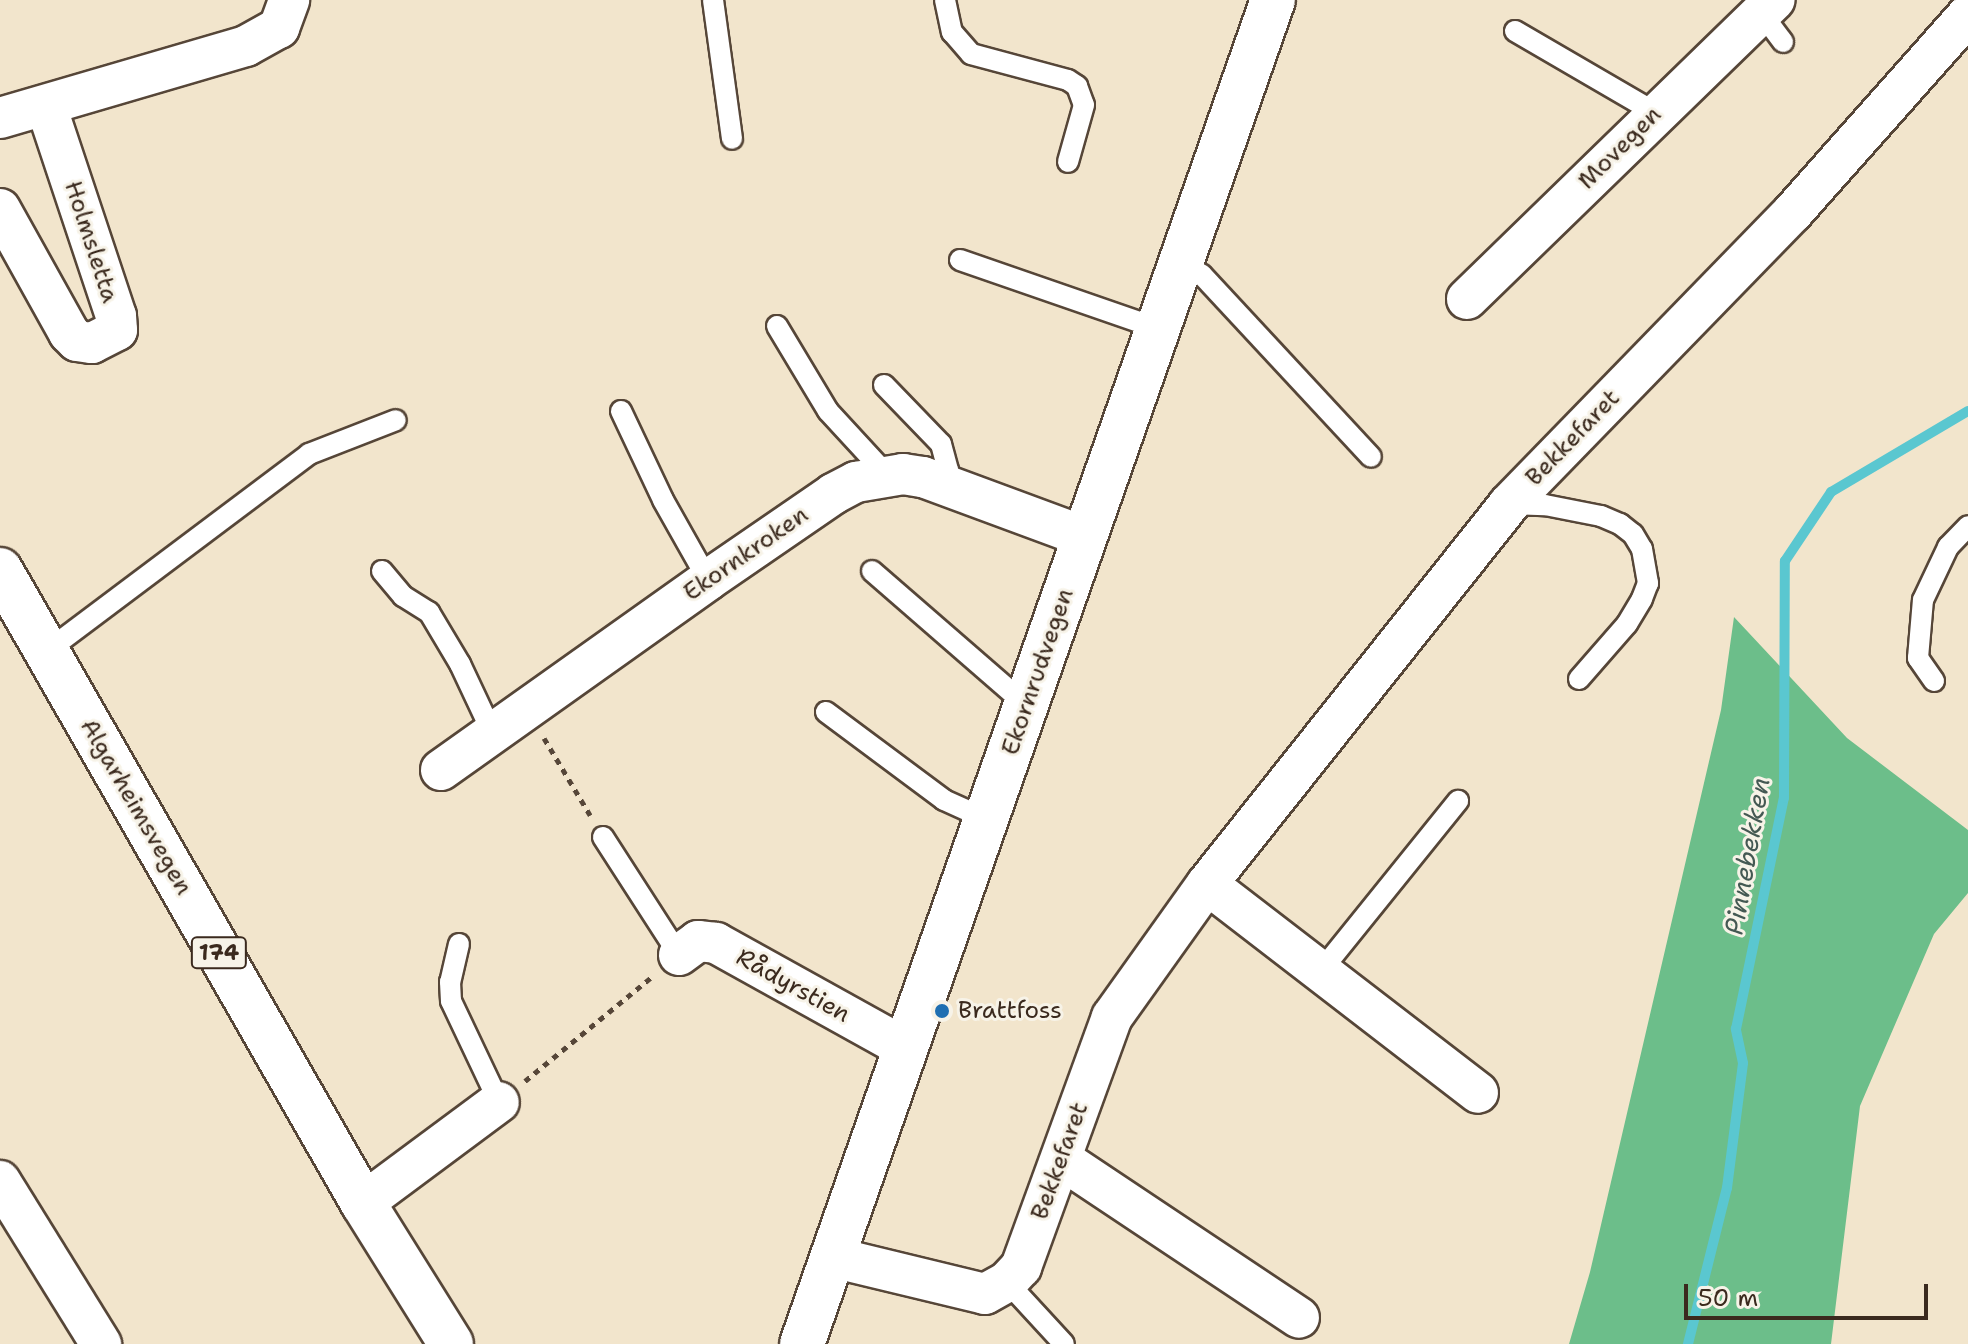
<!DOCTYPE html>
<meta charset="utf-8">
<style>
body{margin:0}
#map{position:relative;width:1968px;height:1344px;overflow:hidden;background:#f2e5cc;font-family:"Shantell Sans",sans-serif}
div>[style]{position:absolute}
.forest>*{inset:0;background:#6cbe8a}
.stream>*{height:10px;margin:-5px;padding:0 5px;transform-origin:5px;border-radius:5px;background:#5ac7d0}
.path>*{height:5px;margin-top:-2.5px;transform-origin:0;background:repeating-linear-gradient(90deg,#564638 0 6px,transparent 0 12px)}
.roads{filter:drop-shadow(2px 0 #564638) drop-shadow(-2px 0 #564638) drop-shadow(0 2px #564638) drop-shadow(0 -2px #564638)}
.lane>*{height:20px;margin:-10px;padding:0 10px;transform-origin:10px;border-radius:10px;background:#fff}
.street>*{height:40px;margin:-20px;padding:0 20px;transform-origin:20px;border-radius:20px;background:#fff}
.secondary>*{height:44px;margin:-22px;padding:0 22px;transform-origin:22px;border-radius:22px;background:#fff}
.primary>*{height:44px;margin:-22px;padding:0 22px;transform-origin:22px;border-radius:22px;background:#fff}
.dots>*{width:22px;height:22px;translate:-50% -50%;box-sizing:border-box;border:4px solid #f7f3e8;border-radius:50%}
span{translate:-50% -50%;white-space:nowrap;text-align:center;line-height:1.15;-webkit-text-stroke:6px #f7f3e8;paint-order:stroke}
.shield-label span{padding:2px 6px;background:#f7f3e8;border:2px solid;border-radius:6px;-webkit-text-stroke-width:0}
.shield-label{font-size:22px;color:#3b2a1e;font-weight:700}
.street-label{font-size:24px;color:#3b2a1e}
.poi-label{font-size:24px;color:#3b2a1e}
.left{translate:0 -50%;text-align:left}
.water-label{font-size:26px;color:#445953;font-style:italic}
.scale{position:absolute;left:1684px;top:1284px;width:244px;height:36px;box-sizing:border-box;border:4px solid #3b2a1e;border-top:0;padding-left:10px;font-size:24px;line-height:28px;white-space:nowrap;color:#3b2a1e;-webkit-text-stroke:6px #f7f3e8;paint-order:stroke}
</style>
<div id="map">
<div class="forest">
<i style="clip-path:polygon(1734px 617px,1847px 738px,1968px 830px,1968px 893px,1934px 934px,1860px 1106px,1831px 1344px,1569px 1344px,1590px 1272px,1721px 710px)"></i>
</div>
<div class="stream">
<i style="left:1688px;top:1344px;width:161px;rotate:-76deg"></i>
<i style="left:1727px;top:1188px;width:126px;rotate:-82.7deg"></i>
<i style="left:1743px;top:1063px;width:35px;rotate:-102deg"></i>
<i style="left:1736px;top:1029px;width:236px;rotate:-78.3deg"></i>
<i style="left:1784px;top:798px;width:237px;rotate:-89.8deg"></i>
<i style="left:1785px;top:561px;width:83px;rotate:-56.3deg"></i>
<i style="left:1831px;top:492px;width:159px;rotate:-30.6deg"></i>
</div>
<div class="path">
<i style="left:544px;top:738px;width:90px;rotate:59.1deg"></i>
<i style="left:525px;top:1081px;width:166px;rotate:-39.4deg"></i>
</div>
<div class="roads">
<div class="lane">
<i style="left:713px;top:0;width:140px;rotate:82.2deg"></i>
<i style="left:945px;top:0;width:33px;rotate:78deg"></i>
<i style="left:952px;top:32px;width:29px;rotate:49deg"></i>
<i style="left:971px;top:54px;width:100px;rotate:15deg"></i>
<i style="left:1068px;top:80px;width:11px;rotate:34deg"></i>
<i style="left:1077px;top:86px;width:20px;rotate:70deg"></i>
<i style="left:1084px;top:105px;width:59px;rotate:105.7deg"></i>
<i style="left:1762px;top:14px;width:35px;rotate:53deg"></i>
<i style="left:1515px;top:31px;width:163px;rotate:30.2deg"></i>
<i style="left:960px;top:260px;width:211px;rotate:19.1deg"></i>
<i style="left:1183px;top:263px;width:22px;rotate:32deg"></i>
<i style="left:1202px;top:275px;width:248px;rotate:47.1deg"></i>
<i style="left:777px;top:326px;width:99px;rotate:59deg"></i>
<i style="left:828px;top:411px;width:88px;rotate:47.3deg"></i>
<i style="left:884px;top:385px;width:82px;rotate:46deg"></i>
<i style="left:941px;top:444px;width:27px;rotate:75deg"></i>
<i style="left:948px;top:470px;width:16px;rotate:112deg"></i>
<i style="left:621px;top:411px;width:98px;rotate:64.7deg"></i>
<i style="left:663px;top:500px;width:92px;rotate:60.6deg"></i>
<i style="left:1509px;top:504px;width:36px;rotate:2deg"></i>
<i style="left:1545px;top:505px;width:57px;rotate:11.1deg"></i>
<i style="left:1601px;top:516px;width:21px;rotate:23deg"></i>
<i style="left:1620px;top:524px;width:16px;rotate:38deg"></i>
<i style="left:1633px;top:534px;width:17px;rotate:59deg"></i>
<i style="left:1642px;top:549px;width:35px;rotate:80deg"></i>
<i style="left:1648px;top:583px;width:17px;rotate:111deg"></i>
<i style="left:1642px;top:599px;width:29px;rotate:121deg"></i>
<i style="left:1627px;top:624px;width:73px;rotate:131.1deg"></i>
<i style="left:382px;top:571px;width:33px;rotate:50deg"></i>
<i style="left:403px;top:596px;width:31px;rotate:32deg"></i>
<i style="left:429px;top:612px;width:61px;rotate:59.2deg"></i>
<i style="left:460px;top:664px;width:77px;rotate:64.8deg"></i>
<i style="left:872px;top:571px;width:204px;rotate:41deg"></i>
<i style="left:47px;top:651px;width:328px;rotate:-36.9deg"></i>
<i style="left:309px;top:454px;width:93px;rotate:-21.3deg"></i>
<i style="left:1934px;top:681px;width:28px;rotate:-125deg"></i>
<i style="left:1918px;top:658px;width:58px;rotate:-85.1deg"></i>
<i style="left:1923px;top:600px;width:59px;rotate:-64.7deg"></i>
<i style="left:1948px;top:547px;width:29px;rotate:-46deg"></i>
<i style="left:826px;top:712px;width:147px;rotate:36.7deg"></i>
<i style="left:944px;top:800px;width:46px;rotate:24.3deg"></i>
<i style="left:603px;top:837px;width:140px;rotate:57.2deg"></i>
<i style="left:459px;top:944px;width:39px;rotate:103deg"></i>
<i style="left:450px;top:982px;width:19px;rotate:87deg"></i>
<i style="left:451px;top:1001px;width:112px;rotate:64.6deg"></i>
<i style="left:1320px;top:972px;width:220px;rotate:-51.1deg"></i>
<i style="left:1007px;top:1282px;width:84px;rotate:47.4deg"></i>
</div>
<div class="street">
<i style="left:0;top:118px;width:256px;rotate:-16.3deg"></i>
<i style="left:246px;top:46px;width:38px;rotate:-29deg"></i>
<i style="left:279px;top:28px;width:30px;rotate:-70deg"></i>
<i style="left:0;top:209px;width:142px;rotate:60.9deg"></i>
<i style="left:69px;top:333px;width:11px;rotate:45deg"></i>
<i style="left:77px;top:341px;width:15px;rotate:8deg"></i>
<i style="left:92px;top:343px;width:28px;rotate:-27deg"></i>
<i style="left:117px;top:330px;width:14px;rotate:-94deg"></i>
<i style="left:116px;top:316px;width:222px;rotate:-108.4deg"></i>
<i style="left:1467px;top:299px;width:429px;rotate:-44.2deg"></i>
<i style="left:441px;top:770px;width:328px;rotate:-35.4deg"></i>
<i style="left:708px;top:580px;width:152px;rotate:-34.5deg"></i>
<i style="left:833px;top:494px;width:26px;rotate:-28deg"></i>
<i style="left:856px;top:482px;width:48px;rotate:-9.7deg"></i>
<i style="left:903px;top:474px;width:20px;rotate:9deg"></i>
<i style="left:923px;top:477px;width:173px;rotate:20.3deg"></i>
<i style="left:1207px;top:884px;width:342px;rotate:37.6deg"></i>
<i style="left:679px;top:955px;width:24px;rotate:-36deg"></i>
<i style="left:698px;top:941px;width:18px;rotate:6deg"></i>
<i style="left:716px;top:943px;width:218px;rotate:29deg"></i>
<i style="left:1061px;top:1159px;width:286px;rotate:33.7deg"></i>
<i style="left:0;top:1181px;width:192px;rotate:58.2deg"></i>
<i style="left:363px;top:1203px;width:169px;rotate:-36.6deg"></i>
<i style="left:832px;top:1257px;width:157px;rotate:13.6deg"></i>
<i style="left:985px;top:1294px;width:25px;rotate:-29deg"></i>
<i style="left:1007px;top:1282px;width:21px;rotate:-47deg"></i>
<i style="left:1021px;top:1267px;width:266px;rotate:-70deg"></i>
<i style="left:1112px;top:1017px;width:163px;rotate:-54.5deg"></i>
<i style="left:1207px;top:884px;width:485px;rotate:-51.5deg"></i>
<i style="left:1509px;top:504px;width:407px;rotate:-45.8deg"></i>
<i style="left:1793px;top:212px;width:264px;rotate:-48.4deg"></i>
</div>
<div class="secondary">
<i style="left:802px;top:1344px;width:1424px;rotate:-70.69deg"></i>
</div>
<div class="primary">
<i style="left:0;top:570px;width:730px;rotate:60.17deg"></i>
<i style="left:363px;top:1203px;width:166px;rotate:58deg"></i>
</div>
</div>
<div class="dots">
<i style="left:942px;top:1011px;background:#1f6fb2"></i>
</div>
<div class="shield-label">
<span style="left:219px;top:953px">174</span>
</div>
<div class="street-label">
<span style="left:1620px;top:148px;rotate:-45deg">Movegen</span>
<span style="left:91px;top:242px;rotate:72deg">Holmsletta</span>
<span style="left:1573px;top:438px;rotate:-46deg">Bekkefaret</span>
<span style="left:746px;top:554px;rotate:-35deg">Ekornkroken</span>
<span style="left:1038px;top:672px;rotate:-71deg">Ekornrudvegen</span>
<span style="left:136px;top:807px;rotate:60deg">Algarheimsvegen</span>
<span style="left:793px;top:986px;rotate:29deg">Rådyrstien</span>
<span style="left:1060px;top:1161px;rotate:-70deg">Bekkefaret</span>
</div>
<div class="poi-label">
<span class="left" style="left:958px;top:1011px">Brattfoss</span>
</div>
<div class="water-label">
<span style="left:1747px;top:856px;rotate:-80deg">Pinnebekken</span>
</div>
<div class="scale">50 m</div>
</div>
